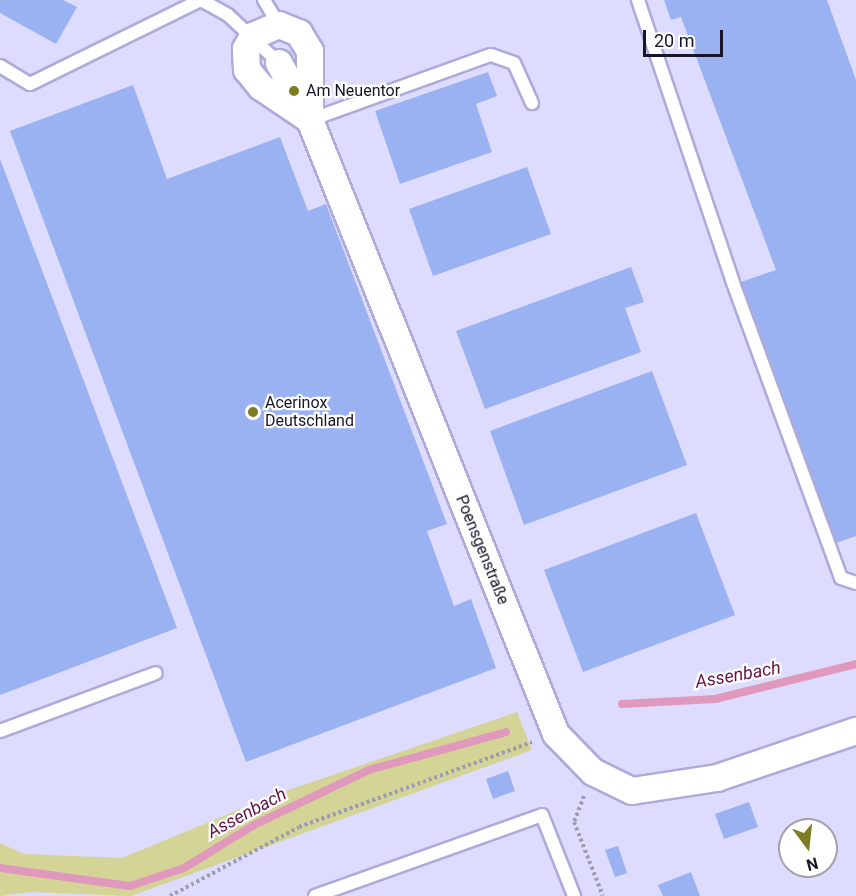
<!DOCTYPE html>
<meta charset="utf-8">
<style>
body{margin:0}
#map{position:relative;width:856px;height:896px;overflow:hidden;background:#e8e7fc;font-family:Roboto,sans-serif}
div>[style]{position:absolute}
.built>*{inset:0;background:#dddbfe}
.green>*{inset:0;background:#d4d496}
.stream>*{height:8px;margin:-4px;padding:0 4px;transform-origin:4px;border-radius:4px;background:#e099bc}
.building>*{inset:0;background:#9ab2f2}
.path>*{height:4px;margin-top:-2px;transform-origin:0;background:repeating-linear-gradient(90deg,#9d9cb0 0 3px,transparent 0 6px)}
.roads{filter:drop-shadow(2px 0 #aeaadb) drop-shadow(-2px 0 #aeaadb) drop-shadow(0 2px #aeaadb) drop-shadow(0 -2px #aeaadb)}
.lane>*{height:12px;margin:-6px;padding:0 6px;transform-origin:6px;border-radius:6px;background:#fff}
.street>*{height:26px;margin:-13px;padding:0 13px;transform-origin:13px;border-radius:13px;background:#fff}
.dots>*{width:16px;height:16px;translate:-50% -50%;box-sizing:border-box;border:3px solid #fff;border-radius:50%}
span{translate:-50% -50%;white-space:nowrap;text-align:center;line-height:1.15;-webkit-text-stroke:4.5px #fff;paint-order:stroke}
.poi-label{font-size:16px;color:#171527}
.left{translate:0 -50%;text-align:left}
.street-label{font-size:16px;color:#171527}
.water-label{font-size:18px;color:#651345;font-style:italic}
.north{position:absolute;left:778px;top:818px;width:60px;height:60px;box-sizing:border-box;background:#fff;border:2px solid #a2a1a9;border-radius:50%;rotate:165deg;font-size:16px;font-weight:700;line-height:24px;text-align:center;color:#171527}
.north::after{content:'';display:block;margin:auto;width:21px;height:27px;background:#7d7b23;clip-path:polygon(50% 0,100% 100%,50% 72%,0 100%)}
.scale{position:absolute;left:643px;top:30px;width:80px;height:27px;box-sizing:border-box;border:3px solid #171527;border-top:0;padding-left:8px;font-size:18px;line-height:21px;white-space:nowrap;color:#171527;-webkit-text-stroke:4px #fff;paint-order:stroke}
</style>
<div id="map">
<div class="built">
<i style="clip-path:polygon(evenodd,0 0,856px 0,856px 896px,0 896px,0 0,790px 830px,826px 830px,826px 866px,790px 866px,790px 830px)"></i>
</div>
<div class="green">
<i style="clip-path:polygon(517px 712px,532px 750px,131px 896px,30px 892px,0 896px,0 843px,24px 854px,122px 858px,274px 795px)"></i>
</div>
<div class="stream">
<i style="left:622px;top:704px;width:93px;rotate:-3.1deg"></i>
<i style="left:715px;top:699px;width:145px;rotate:-13.9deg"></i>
<i style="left:0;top:868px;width:131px;rotate:7.9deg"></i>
<i style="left:130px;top:886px;width:57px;rotate:-18.4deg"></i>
<i style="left:184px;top:868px;width:82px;rotate:-31.6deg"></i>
<i style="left:254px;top:825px;width:127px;rotate:-25.6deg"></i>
<i style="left:369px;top:770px;width:142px;rotate:-15.5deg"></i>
</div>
<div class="building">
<i style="clip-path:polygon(0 0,63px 0,77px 7px,56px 44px,0 13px)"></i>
<i style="clip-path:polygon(664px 0,827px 0,856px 80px,856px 536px,836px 543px,738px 283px,776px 270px,681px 17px,671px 20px)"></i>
<i style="clip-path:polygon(488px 72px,497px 96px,476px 104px,492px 152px,400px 184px,375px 111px)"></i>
<i style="clip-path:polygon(133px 85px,167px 179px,280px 137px,308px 211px,326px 204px,447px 524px,427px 531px,454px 606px,471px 599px,496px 668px,246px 762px,10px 131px)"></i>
<i style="clip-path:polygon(0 159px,177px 628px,0 695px)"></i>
<i style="clip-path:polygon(527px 167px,551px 234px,433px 276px,409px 209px)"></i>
<i style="clip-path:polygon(631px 267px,644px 302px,625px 308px,641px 352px,485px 409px,456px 331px)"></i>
<i style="clip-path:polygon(652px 371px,687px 465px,524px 525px,490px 431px)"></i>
<i style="clip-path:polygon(696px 513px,735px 615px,583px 672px,544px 570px)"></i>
<i style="clip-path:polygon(508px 771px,515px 791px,493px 799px,486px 779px)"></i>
<i style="clip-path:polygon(749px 802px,758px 827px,724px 839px,715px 814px)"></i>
<i style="clip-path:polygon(618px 846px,627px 873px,615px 877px,605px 850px)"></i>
<i style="clip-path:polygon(691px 872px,700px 896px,663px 896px,658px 885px)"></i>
</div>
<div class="path">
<i style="left:584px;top:796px;width:28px;rotate:111deg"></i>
<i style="left:574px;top:822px;width:79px;rotate:68.6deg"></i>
<i style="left:170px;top:896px;width:146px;rotate:-28.1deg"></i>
<i style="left:299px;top:827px;width:248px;rotate:-20deg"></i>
</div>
<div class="roads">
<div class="lane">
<i style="left:201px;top:0;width:31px;rotate:29deg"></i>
<i style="left:228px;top:15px;width:70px;rotate:43.3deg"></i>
<i style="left:264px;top:0;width:29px;rotate:59deg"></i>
<i style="left:638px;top:0;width:295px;rotate:71.4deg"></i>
<i style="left:732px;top:280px;width:317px;rotate:69.9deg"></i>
<i style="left:841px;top:578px;width:16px;rotate:18deg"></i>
<i style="left:0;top:66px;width:35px;rotate:31deg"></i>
<i style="left:30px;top:84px;width:191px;rotate:-26.2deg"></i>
<i style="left:310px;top:120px;width:192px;rotate:-19.8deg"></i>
<i style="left:491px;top:55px;width:24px;rotate:19deg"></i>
<i style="left:514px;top:63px;width:44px;rotate:65.8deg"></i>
<i style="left:0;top:731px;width:166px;rotate:-20.4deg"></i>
<i style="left:315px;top:896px;width:241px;rotate:-19.6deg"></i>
<i style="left:542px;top:815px;width:87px;rotate:68.4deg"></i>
</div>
<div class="street">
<i style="left:279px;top:25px;width:22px;rotate:22deg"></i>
<i style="left:299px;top:33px;width:21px;rotate:59deg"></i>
<i style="left:310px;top:51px;width:69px;rotate:90deg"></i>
<i style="left:310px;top:120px;width:59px;rotate:-146deg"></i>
<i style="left:261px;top:87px;width:22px;rotate:-129deg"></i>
<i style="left:247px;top:70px;width:21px;rotate:-93deg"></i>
<i style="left:246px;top:49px;width:15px;rotate:-62deg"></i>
<i style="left:253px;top:36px;width:28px;rotate:-23deg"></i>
<i style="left:279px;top:63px;width:65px;rotate:61.5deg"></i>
<i style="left:310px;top:120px;width:661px;rotate:68.17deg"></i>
<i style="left:556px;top:734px;width:53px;rotate:45.8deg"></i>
<i style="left:593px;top:772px;width:43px;rotate:26deg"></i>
<i style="left:632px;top:791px;width:86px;rotate:-8.7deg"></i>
<i style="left:717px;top:778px;width:147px;rotate:-18.7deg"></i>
</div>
</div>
<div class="dots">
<i style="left:294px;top:91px;background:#7d7b23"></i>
<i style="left:253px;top:412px;background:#7d7b23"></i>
</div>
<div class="poi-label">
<span class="left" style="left:306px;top:91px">Am Neuentor</span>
<span class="left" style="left:265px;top:412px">Acerinox<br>Deutschland</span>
</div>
<div class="street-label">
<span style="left:482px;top:550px;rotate:68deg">Poensgenstraße</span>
</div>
<div class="water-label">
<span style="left:738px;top:675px;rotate:-10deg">Assenbach</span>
<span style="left:247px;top:813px;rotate:-28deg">Assenbach</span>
</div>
<div class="north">N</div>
<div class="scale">20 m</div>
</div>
